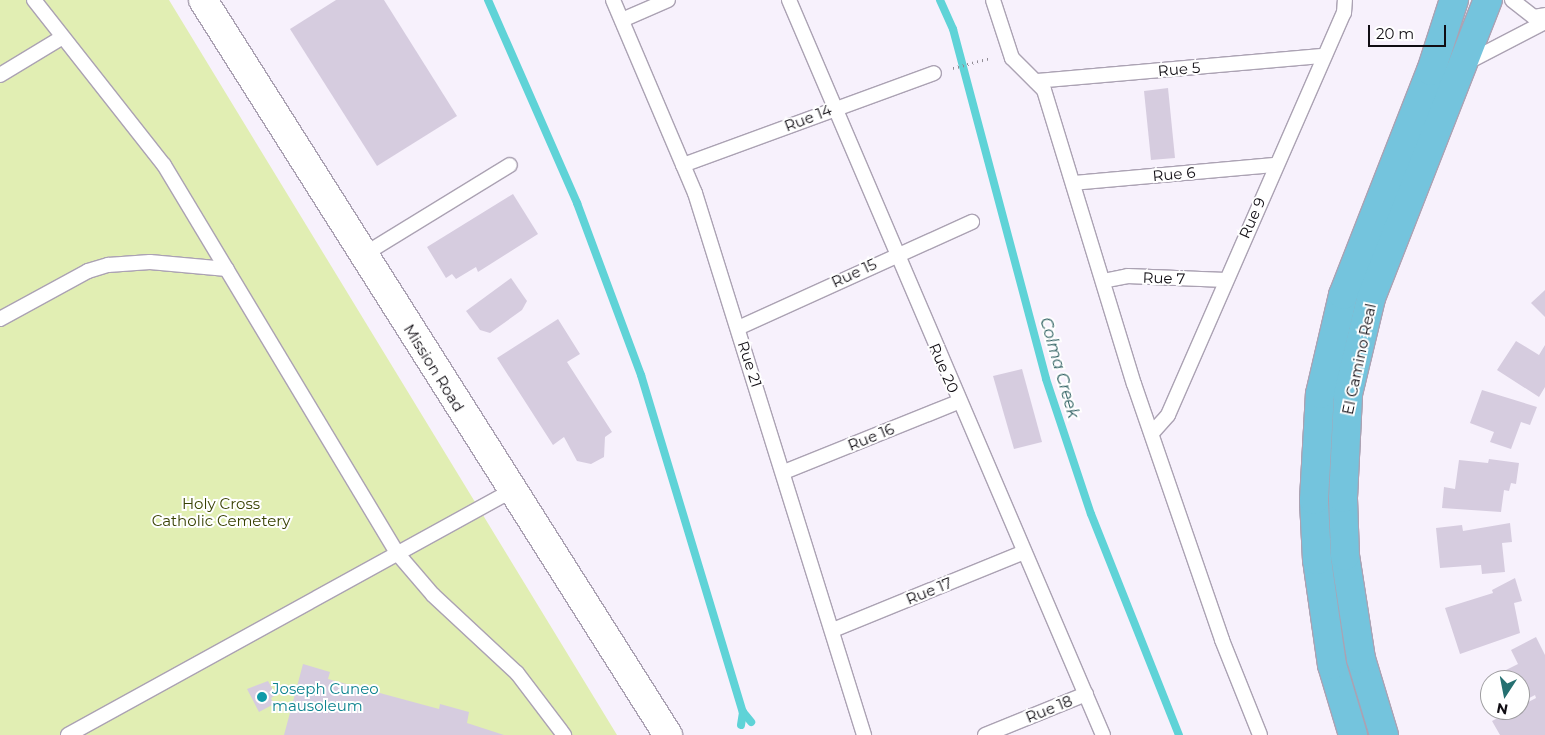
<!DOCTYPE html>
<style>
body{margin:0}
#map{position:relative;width:1545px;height:735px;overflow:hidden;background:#f7f1fc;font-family:Montserrat,sans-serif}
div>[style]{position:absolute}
.green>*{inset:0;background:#e1eeb3}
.stream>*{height:8px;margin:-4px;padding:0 4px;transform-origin:4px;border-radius:4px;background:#5fd3d7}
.building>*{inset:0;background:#d6ccdf}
.path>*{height:3px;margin-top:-1.5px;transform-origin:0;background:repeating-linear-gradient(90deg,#918c95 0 1px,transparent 0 5px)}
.roads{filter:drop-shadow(1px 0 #aba2b3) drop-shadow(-1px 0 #aba2b3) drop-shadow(0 1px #aba2b3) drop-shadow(0 -1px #aba2b3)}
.lane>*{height:14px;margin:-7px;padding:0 7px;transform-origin:7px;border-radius:7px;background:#fff}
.street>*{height:28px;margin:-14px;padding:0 14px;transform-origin:14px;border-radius:14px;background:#fff}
.primary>*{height:28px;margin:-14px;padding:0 14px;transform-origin:14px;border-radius:14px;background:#74c4dd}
.dots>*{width:14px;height:14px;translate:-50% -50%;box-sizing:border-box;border:2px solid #fff;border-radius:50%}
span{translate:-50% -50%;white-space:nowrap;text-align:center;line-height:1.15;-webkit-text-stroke:4px #fff;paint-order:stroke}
.street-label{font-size:15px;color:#100d13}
.park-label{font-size:15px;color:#384103}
.culture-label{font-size:15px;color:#0d838f}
.left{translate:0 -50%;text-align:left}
.water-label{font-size:16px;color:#2b5d5e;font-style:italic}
.north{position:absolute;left:1480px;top:670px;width:50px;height:50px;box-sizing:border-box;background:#fff;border:1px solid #9f9ea1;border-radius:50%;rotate:191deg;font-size:14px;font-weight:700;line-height:20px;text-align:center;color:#100d13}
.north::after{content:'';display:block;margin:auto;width:18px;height:22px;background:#257071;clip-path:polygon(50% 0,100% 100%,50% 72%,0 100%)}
.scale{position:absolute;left:1368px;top:25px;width:78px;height:22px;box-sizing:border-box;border:2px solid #100d13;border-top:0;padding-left:6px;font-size:15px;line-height:18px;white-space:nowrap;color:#100d13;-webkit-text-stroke:4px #fff;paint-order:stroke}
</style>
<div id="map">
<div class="green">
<i style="clip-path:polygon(0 0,169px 0,617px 735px,0 735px)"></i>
</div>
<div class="stream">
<i style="left:488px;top:0;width:222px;rotate:66.3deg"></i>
<i style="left:577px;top:203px;width:184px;rotate:69.6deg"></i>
<i style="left:641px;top:375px;width:352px;rotate:73.2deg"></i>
<i style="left:743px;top:712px;width:13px;rotate:51deg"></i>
<i style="left:940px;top:0;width:32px;rotate:66deg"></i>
<i style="left:953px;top:29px;width:362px;rotate:75.1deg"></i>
<i style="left:1046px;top:379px;width:142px;rotate:71.6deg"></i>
<i style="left:1091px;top:514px;width:238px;rotate:68.3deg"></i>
<i style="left:741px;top:725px;width:13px;rotate:-81deg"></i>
</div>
<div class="building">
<i style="clip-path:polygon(336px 0,384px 0,457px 116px,377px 166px,290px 29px)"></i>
<i style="clip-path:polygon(1168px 88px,1175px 158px,1151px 160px,1144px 91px)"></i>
<i style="clip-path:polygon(513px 194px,538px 234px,478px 272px,476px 267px,456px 279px,452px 274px,446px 278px,427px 247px)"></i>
<i style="clip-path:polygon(511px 278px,527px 301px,522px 310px,490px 333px,480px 330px,466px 311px)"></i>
<i style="clip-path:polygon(1545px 290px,1545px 317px,1531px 303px)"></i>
<i style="clip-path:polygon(558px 319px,580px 354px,567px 362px,612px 432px,605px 437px,604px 457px,591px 464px,577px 461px,564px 437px,553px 445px,497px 358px)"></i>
<i style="clip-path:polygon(1516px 341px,1539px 355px,1545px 345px,1545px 387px,1539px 397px,1497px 370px)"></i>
<i style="clip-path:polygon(1022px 369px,1042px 442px,1014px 449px,993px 376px)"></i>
<i style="clip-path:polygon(1482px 390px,1537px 407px,1530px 425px,1521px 422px,1511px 449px,1490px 442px,1494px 432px,1470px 423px)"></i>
<i style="clip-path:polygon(1489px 459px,1519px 463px,1516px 484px,1511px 483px,1509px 491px,1504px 490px,1501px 512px,1442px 508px,1444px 487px,1455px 489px,1459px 460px,1488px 463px)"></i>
<i style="clip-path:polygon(1510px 523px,1512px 542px,1502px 543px,1505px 572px,1482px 574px,1481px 565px,1440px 568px,1436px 528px,1462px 525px,1463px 531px)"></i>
<i style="clip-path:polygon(1515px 578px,1522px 601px,1514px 603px,1520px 633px,1460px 654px,1445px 608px,1493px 593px,1492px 590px)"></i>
<i style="clip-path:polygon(1536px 637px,1545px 655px,1545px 735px,1500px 735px,1492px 721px,1536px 698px,1535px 695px,1520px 703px,1520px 680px,1496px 680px,1494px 676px,1518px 664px,1511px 650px)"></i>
<i style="clip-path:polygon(303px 664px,330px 672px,328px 679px,439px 709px,440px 704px,469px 712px,467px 723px,504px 735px,284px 735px)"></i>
<i style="clip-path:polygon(268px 681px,276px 695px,271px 698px,274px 704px,259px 712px,247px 689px)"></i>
</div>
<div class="path">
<i style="left:953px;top:68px;width:38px;rotate:-15deg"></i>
</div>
<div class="roads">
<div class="lane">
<i style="left:34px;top:0;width:210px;rotate:51.8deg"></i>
<i style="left:164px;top:165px;width:453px;rotate:59deg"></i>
<i style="left:397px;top:553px;width:55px;rotate:49.4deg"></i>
<i style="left:433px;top:595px;width:115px;rotate:42.9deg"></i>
<i style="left:517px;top:673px;width:78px;rotate:52.8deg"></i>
<i style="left:613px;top:0;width:210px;rotate:67deg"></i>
<i style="left:695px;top:193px;width:568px;rotate:72.68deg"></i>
<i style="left:789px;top:0;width:799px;rotate:66.87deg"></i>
<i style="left:993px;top:0;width:61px;rotate:71.9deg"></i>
<i style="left:1012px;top:58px;width:45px;rotate:45deg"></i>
<i style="left:1044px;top:90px;width:307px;rotate:73deg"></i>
<i style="left:1134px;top:384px;width:271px;rotate:71deg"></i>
<i style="left:1222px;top:640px;width:102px;rotate:68.2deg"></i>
<i style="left:1512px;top:0;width:28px;rotate:38deg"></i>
<i style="left:1534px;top:17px;width:11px;rotate:-10deg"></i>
<i style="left:622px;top:20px;width:50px;rotate:-23.5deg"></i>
<i style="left:1466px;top:63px;width:89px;rotate:-27.4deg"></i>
<i style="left:0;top:75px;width:71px;rotate:-31.2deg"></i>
<i style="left:1036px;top:81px;width:288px;rotate:-5deg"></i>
<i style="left:683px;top:165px;width:267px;rotate:-20.1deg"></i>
<i style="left:1073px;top:183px;width:203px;rotate:-5.1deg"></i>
<i style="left:363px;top:255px;width:172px;rotate:-31.5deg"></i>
<i style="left:1103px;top:281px;width:25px;rotate:-11deg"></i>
<i style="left:1128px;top:276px;width:97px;rotate:2.4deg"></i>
<i style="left:0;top:319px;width:100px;rotate:-28.6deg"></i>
<i style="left:88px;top:271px;width:21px;rotate:-17deg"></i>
<i style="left:108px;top:265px;width:42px;rotate:-4.1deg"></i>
<i style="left:150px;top:262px;width:77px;rotate:5.2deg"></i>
<i style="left:738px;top:328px;width:257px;rotate:-24.4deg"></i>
<i style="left:1152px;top:433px;width:24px;rotate:-48deg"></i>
<i style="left:1168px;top:415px;width:439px;rotate:-66.4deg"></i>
<i style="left:1344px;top:13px;width:13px;rotate:-86deg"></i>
<i style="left:784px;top:472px;width:188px;rotate:-21.9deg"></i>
<i style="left:833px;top:630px;width:206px;rotate:-22.2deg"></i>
<i style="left:68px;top:735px;width:506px;rotate:-28.85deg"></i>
<i style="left:985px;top:735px;width:109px;rotate:-22.1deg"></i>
</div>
<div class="street">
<i style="left:203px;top:0;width:870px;rotate:57.68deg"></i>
</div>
<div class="primary">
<i style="left:1353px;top:735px;width:73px;rotate:-106.7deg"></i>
<i style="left:1332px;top:665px;width:106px;rotate:-98.1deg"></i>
<i style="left:1317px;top:560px;width:60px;rotate:-92.9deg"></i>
<i style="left:1314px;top:500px;width:106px;rotate:-86.8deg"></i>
<i style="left:1320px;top:394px;width:102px;rotate:-76.9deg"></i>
<i style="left:1343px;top:295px;width:241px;rotate:-68.6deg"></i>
<i style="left:1431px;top:71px;width:75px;rotate:-72.1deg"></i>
<i style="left:1384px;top:735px;width:79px;rotate:-106.8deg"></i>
<i style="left:1361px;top:659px;width:104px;rotate:-98.8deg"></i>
<i style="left:1345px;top:556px;width:58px;rotate:-92deg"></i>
<i style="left:1343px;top:498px;width:104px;rotate:-87.2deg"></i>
<i style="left:1348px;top:394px;width:99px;rotate:-76.5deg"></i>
<i style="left:1371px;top:298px;width:320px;rotate:-68.6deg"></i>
</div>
</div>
<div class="dots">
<i style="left:262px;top:697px;background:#0f9aa8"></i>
</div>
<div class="street-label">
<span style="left:1179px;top:69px;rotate:-5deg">Rue 5</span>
<span style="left:808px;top:118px;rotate:-21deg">Rue 14</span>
<span style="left:1174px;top:174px;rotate:-5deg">Rue 6</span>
<span style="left:1252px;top:218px;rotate:-66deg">Rue 9</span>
<span style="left:854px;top:273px;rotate:-25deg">Rue 15</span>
<span style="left:1164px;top:278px;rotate:2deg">Rue 7</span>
<span style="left:1359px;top:359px;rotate:-78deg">El Camino Real</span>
<span style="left:750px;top:364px;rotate:72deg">Rue 21</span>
<span style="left:434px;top:368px;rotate:58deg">Mission Road</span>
<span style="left:944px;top:368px;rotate:67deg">Rue 20</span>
<span style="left:871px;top:437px;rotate:-22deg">Rue 16</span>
<span style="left:929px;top:591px;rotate:-22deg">Rue 17</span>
<span style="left:1049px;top:709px;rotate:-22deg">Rue 18</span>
</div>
<div class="park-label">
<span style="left:221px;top:512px">Holy Cross<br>Catholic Cemetery</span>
</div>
<div class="culture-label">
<span class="left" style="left:272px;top:697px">Joseph Cuneo<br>mausoleum</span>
</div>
<div class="water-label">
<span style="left:1059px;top:368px;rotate:74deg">Colma Creek</span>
</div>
<div class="north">N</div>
<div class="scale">20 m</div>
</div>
